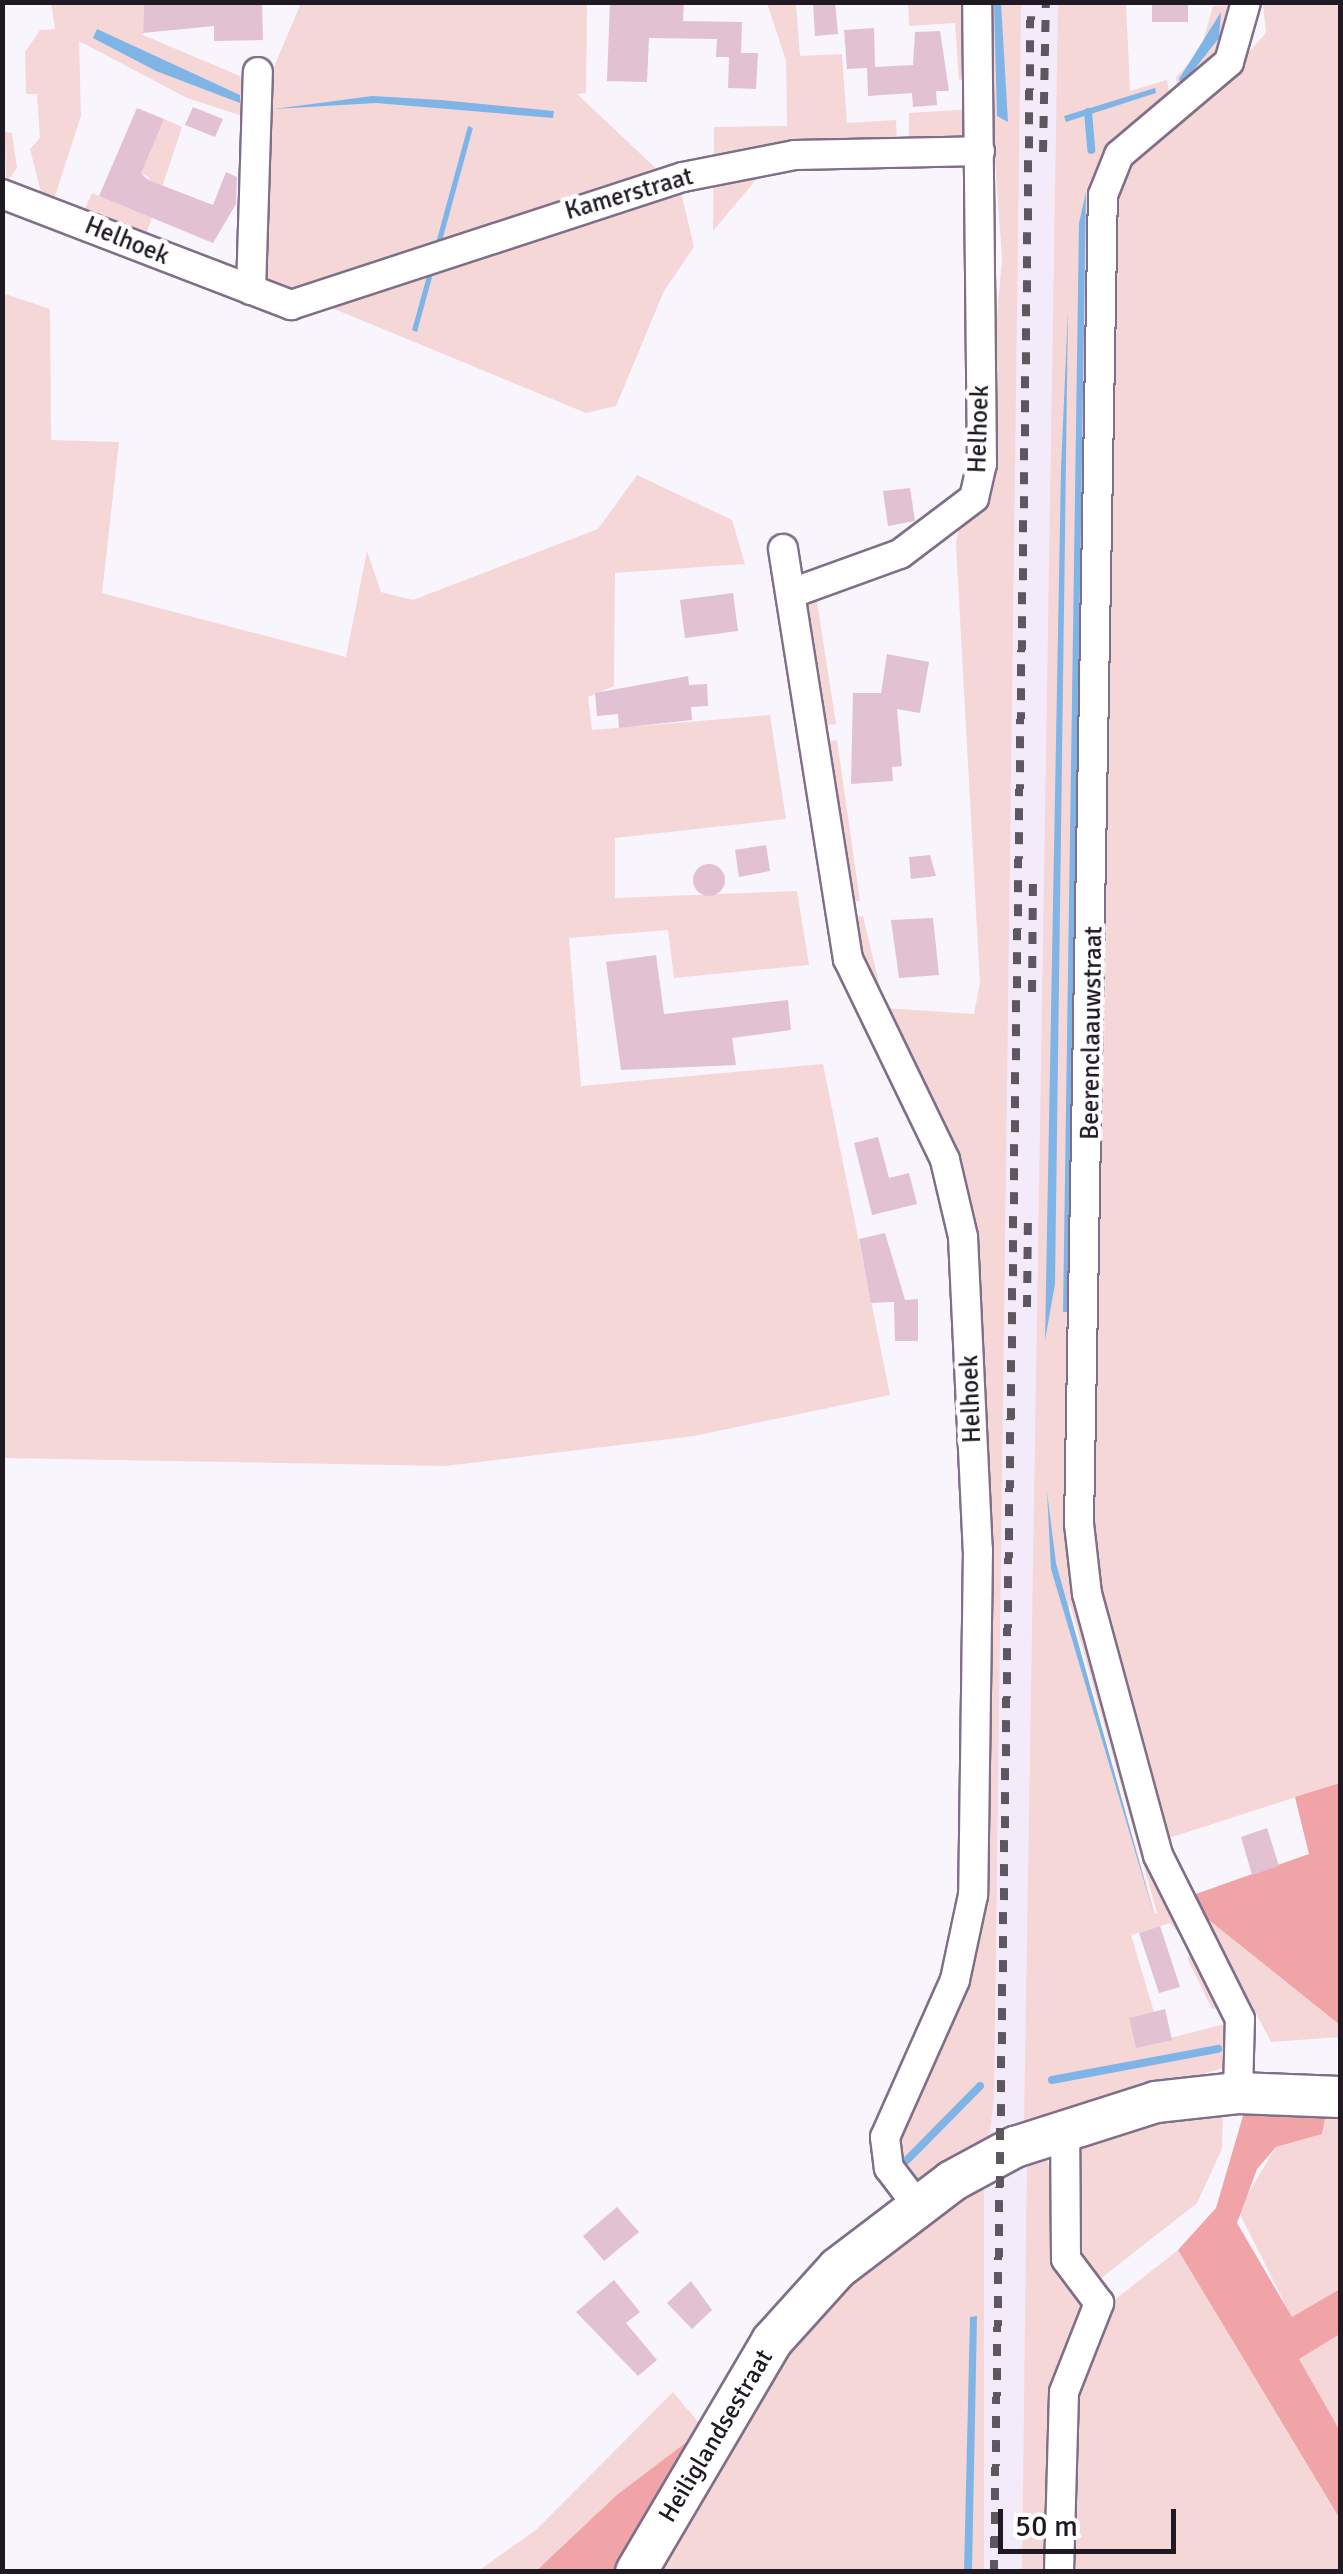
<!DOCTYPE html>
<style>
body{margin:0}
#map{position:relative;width:1343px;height:2574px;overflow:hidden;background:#f9f5fc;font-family:Signika,sans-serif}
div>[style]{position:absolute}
.built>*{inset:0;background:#f4ebfa}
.green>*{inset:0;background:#f6d7d7}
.forest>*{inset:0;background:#f0a4a7}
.water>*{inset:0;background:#7fb5e6}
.stream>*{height:8px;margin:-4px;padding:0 4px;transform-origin:4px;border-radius:4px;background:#7fb5e6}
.building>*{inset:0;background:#e2c1d3}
.round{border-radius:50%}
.roads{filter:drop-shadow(2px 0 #7f6f89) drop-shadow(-2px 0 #7f6f89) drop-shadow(0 2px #7f6f89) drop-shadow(0 -2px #7f6f89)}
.street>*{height:28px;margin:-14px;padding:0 14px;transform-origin:14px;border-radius:14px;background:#fff}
.secondary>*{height:40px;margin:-20px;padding:0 20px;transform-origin:20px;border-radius:20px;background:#fff}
.rail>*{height:8px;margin-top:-4px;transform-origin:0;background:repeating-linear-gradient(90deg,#5d5760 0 12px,transparent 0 24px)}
span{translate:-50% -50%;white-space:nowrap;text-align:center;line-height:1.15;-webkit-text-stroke:9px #fff;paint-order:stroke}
.street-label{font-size:25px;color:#1f1923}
.frame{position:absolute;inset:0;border:5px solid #1f1923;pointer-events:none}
.scale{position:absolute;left:998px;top:2509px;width:178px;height:45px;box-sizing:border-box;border:5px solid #1f1923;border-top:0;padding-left:12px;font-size:30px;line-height:35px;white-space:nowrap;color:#1f1923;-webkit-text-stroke:8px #fff;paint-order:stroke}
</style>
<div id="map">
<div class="built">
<i style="clip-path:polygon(1003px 3px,1126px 3px,1130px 96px,1064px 117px,1082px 117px,1033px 2122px,980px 2150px,980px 983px,956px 543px,993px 363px,1002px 259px)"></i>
<i style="clip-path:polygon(1035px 2158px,1048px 2571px,676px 2572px,984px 2180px)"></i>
</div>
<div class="green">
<i style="clip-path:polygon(51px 3px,144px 3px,143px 35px,240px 76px,249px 118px,187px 98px,79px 41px,81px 116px,54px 199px,41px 193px,30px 149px,40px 138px,37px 94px,26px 94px,25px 52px,40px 30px,55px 29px)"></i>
<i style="clip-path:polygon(evenodd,301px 3px,587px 3px,586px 93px,577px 94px,681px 192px,694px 247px,664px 291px,616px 406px,586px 413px,264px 280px,271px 74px,301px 3px,468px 127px,473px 128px,416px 331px,412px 329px,468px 127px)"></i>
<i style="clip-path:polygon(767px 3px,796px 3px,800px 56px,842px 54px,847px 123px,896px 120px,897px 142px,776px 156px,713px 231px,714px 127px,787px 126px,786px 61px)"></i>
<i style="clip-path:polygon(908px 3px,972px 3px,973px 77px,959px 80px,955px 23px,909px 26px)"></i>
<i style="clip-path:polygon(984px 3px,1021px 3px,994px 2098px,988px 2146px,918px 2179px,895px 2148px,964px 1983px,974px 1261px,871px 992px,848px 918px,863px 916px,885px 1008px,974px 1014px,980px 983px,956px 543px,993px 363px,1002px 259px)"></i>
<i style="clip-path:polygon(evenodd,1058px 3px,1126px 3px,1130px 91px,1167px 80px,1171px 102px,1115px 144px,1072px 1525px,1188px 1945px,1170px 1923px,1131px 1935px,1154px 2012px,1129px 2018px,1136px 2047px,1228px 2023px,1230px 2066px,1024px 2126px,1058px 3px,1070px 1604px,1157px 1913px,1155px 1914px,1068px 1612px,1070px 1604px)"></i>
<i style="clip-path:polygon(1263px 3px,1340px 3px,1340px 1783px,1169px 1838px,1088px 1553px,1111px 169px,1236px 66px,1266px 33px)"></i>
<i style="clip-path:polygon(1238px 5px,1227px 46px,1178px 98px,1176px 77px,1200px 52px,1213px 6px)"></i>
<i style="clip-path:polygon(975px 109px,974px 139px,909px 141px,909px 113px)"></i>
<i style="clip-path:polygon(164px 119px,182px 127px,145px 238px,84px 211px,92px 193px,136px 211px,149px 177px,138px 172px)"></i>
<i style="clip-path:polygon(5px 132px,12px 133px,17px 168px,6px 183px)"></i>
<i style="clip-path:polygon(2px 293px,50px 309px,51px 440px,119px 442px,102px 593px,346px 657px,367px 551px,381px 592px,413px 600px,598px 529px,637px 475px,732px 520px,745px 564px,615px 573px,614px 686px,588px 697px,592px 730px,770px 715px,786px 819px,615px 838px,615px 898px,797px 891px,809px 965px,674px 978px,668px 930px,569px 938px,581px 1086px,823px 1064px,890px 1395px,694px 1436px,445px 1466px,3px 1458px)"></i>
<i style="clip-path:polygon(816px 595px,836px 724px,820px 726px,799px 599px)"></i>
<i style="clip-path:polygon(837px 740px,860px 901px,845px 902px,823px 742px)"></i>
<i style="clip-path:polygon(1205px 1917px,1340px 2025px,1340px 2037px,1271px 2042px)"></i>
<i style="clip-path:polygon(1196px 1955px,1222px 2007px,1212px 2009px,1187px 1958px)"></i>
<i style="clip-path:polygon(1327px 2108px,1340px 2111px,1340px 2289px,1292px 2318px,1238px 2210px,1276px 2147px,1322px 2134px)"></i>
<i style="clip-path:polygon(1223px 2113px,1222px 2149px,1197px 2203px,1095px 2283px,1075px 2258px,1078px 2146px,1099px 2129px)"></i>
<i style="clip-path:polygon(1046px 2154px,1083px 2311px,1052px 2571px,1022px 2572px,1027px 2157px)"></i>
<i style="clip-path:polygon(984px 2180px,984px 2571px,651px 2572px,753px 2397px,824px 2301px)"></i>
<i style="clip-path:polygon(1178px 2250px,1340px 2519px,1340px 2571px,1067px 2572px,1070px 2410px,1103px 2309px)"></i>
<i style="clip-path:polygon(1340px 2334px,1340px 2431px,1298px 2359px)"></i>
<i style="clip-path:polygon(673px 2392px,704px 2429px,535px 2571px,477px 2572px,537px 2529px)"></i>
</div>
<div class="forest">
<i style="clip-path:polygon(1340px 1783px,1340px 2025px,1205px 1917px,1193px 1895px,1309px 1854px,1295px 1797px)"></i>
<i style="clip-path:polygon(1327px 2108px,1322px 2134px,1276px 2147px,1257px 2169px,1237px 2223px,1292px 2317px,1340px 2289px,1340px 2334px,1299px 2359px,1340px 2431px,1340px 2519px,1178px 2250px,1216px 2208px,1245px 2109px)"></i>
<i style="clip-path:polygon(704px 2429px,621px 2571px,535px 2572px,618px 2494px)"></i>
</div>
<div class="water">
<i style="clip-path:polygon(994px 3px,1001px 3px,1008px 122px,997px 116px)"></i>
<i style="clip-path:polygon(1221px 12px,1219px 38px,1182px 85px,1179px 79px)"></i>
<i style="clip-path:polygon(97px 29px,240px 95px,240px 103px,156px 71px,93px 38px)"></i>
<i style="clip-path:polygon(1155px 88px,1156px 93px,1066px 122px,1064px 116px)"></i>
<i style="clip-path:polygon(372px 96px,441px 100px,554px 111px,553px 118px,376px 103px,274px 109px)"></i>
<i style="clip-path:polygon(468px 126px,473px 128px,417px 332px,412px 330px)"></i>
<i style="clip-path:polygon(1086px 192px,1069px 1312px,1063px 1312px,1079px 223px)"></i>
<i style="clip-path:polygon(1068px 309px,1055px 1284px,1045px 1340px,1061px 469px)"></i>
<i style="clip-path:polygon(1047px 1492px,1056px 1563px,1154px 1915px,1051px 1569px)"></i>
<i style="clip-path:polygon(977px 2316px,972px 2571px,964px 2572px,970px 2317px)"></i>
</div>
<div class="stream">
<i style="left:1088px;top:112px;width:38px;rotate:85deg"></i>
<i style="left:1052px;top:2080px;width:169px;rotate:-10.6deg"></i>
<i style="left:907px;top:2160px;width:104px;rotate:-45.4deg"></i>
</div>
<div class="building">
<i style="clip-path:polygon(144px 2px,262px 2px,263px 40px,214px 41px,214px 26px,143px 33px)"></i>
<i style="clip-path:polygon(610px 2px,684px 2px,683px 21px,742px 22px,741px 53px,758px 53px,756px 89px,728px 88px,729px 57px,716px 57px,717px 39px,649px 38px,647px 82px,607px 81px)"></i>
<i style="clip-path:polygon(813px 2px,835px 2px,838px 34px,815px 36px)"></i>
<i style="clip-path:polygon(1152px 2px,1188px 2px,1188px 22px,1152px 22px)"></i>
<i style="clip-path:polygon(874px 28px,875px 67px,913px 65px,915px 32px,940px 31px,949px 91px,936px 91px,937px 105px,913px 107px,912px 93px,868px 96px,867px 68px,847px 69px,844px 30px)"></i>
<i style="clip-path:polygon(193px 107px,223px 119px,215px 137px,185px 125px)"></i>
<i style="clip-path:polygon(137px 108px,164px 119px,141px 173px,148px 180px,213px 205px,226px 172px,237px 177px,236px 204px,213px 243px,99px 196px)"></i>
<i style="clip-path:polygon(910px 488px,915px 521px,888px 526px,883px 491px)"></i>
<i style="clip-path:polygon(733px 593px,738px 631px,685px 638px,680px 600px)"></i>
<i style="clip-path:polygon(887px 654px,929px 662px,920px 713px,897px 709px,902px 766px,892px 767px,893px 781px,851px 784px,853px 693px,881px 693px)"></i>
<i style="clip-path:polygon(688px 676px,689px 685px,707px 684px,708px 706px,691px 707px,692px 720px,619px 728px,618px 714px,597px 716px,595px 693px)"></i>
<i style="clip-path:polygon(766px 845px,770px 871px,739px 877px,735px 850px)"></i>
<i style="clip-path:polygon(930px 855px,936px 876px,911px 879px,909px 857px)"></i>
<i class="round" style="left:693px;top:864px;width:32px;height:32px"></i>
<i style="clip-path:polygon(933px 918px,939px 975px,899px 978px,891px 920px)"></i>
<i style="clip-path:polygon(656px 955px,664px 1014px,788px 1000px,791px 1030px,732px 1038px,736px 1065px,621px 1070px,606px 962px)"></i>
<i style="clip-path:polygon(878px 1137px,889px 1178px,909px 1173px,917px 1204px,872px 1215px,854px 1143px)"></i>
<i style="clip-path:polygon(885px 1233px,905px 1300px,918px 1299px,918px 1341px,895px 1341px,894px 1302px,871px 1303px,859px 1239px)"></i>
<i style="clip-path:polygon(1267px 1828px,1279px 1866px,1252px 1875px,1241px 1837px)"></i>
<i style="clip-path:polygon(1160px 1926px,1180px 1987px,1159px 1993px,1139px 1933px)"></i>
<i style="clip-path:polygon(1165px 2009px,1172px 2040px,1136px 2048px,1129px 2018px)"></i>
<i style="clip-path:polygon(617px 2207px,639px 2232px,604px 2261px,583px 2236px)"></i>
<i style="clip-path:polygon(614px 2280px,640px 2312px,626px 2323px,657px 2360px,638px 2376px,576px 2312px)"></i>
<i style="clip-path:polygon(691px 2281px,712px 2310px,692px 2329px,667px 2303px)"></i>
</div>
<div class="roads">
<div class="street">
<i style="left:2px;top:194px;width:310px;rotate:21deg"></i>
<i style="left:291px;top:305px;width:412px;rotate:-18.1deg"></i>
<i style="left:683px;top:177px;width:114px;rotate:-11.1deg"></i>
<i style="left:795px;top:155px;width:185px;rotate:-1.2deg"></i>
<i style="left:251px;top:290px;width:218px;rotate:-88.2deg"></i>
<i style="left:783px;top:549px;width:415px;rotate:81deg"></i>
<i style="left:848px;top:959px;width:223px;rotate:64.2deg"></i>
<i style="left:945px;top:1160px;width:79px;rotate:76.8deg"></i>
<i style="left:963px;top:1237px;width:313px;rotate:87.3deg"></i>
<i style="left:978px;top:1550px;width:345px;rotate:90.8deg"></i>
<i style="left:973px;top:1895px;width:87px;rotate:102deg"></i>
<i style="left:955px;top:1980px;width:172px;rotate:114deg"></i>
<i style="left:885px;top:2137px;width:31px;rotate:83deg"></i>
<i style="left:889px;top:2168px;width:48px;rotate:52.7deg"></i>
<i style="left:792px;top:593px;width:115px;rotate:-19.9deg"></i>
<i style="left:900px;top:554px;width:93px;rotate:-37.1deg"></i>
<i style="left:974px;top:498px;width:35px;rotate:-77deg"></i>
<i style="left:982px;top:464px;width:462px;rotate:-90.6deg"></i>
<i style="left:1238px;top:2093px;width:74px;rotate:-88.5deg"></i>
<i style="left:1240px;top:2019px;width:183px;rotate:-116.6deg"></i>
<i style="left:1158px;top:1855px;width:270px;rotate:-105.2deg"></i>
<i style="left:1087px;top:1594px;width:70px;rotate:-96.5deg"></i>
<i style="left:1079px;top:1524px;width:1329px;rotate:-88.97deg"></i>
<i style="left:1103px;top:195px;width:43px;rotate:-68.2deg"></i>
<i style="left:1119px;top:155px;width:144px;rotate:-40.2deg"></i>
<i style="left:1229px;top:62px;width:62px;rotate:-74.2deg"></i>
<i style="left:1059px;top:2572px;width:180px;rotate:-88.4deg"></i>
<i style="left:1064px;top:2392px;width:96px;rotate:-68.5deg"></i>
<i style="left:1099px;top:2303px;width:55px;rotate:-126.9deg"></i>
<i style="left:1066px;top:2259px;width:130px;rotate:-90.4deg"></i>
</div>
<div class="secondary">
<i style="left:636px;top:2572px;width:268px;rotate:-59.5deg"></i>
<i style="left:772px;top:2341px;width:98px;rotate:-47.9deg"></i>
<i style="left:838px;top:2268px;width:143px;rotate:-37.3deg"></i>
<i style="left:952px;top:2181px;width:72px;rotate:-28.4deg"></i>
<i style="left:1015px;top:2147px;width:148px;rotate:-17.7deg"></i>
<i style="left:1156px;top:2102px;width:82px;rotate:-6.3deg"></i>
<i style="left:1238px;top:2093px;width:102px;rotate:2.2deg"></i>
</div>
</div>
<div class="rail">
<i style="left:1043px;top:152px;width:150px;rotate:-88.9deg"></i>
<i style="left:1032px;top:992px;width:120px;rotate:-89.5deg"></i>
<i style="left:1027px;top:1307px;width:90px;rotate:-89.4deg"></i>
<i style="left:994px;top:2572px;width:2570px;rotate:-89.18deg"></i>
</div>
<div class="street-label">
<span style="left:629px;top:194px;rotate:-16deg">Kamerstraat</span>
<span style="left:127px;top:241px;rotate:22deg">Helhoek</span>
<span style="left:979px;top:429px;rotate:-88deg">Helhoek</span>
<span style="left:1092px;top:1033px;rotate:-89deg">Beerenclaauwstraat</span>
<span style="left:971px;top:1399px;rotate:-92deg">Helhoek</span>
<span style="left:716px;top:2436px;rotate:-59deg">Heiliglandsestraat</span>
</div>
<div class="frame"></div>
<div class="scale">50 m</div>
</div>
